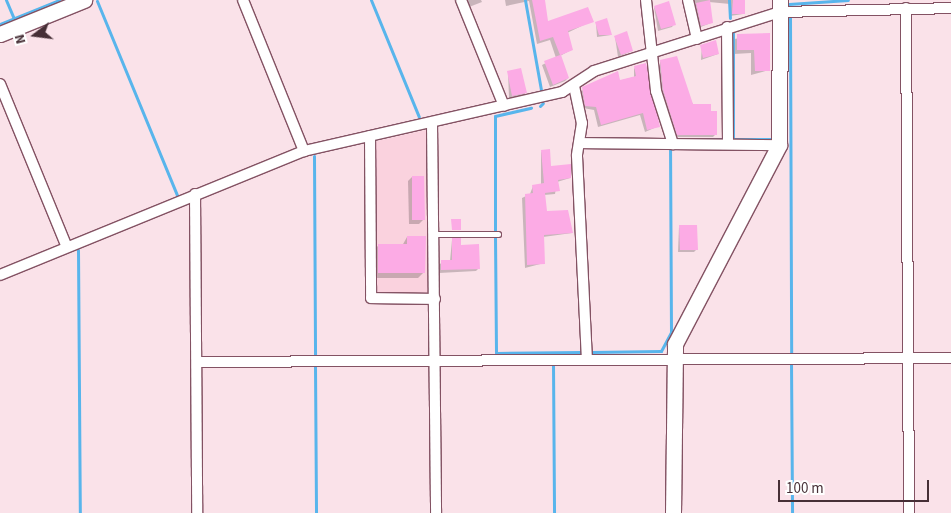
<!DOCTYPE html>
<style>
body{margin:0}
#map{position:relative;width:951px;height:513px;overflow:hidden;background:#fae2e9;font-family:"Source Sans 3",sans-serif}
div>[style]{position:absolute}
.built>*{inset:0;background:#fad2de}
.shadow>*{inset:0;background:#0003}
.stream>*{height:3px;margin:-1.5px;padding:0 1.5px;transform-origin:1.5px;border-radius:1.5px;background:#58b5ec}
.building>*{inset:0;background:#fcabe5}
.roads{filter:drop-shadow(1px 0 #835263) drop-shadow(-1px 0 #835263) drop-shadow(0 1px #835263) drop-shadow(0 -1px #835263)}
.lane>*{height:5px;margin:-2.5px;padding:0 2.5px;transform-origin:2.5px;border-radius:2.5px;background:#fff}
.street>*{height:10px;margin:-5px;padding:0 5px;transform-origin:5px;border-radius:5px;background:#fff}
.secondary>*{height:15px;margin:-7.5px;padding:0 7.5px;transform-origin:7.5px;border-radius:7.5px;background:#fff}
span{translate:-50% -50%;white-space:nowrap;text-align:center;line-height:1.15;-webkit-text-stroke:4px #fff;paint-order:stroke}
.north{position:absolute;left:10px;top:10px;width:50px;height:50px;-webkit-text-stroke:4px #fff;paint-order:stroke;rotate:255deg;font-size:14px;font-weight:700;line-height:20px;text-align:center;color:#462f36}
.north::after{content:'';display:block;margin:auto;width:18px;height:22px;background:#462f36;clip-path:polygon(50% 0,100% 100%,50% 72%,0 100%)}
.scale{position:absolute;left:778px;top:480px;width:151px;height:22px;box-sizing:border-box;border:2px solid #462f36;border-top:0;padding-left:6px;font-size:15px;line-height:18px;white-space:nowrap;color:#462f36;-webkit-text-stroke:4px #fff;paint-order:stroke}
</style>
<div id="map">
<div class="built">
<i style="clip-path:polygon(426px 130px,429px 295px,373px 295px,373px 149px,377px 141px)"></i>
</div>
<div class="shadow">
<i style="clip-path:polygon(467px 0,481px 0,482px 2px,469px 7px)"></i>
<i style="clip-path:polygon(505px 0,543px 0,547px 22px,592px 21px,567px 33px,571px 50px,560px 56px,568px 78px,565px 81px,550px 87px,542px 65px,556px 58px,550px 40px,537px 44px,529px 1px,506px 6px)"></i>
<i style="clip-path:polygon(692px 0,744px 0,743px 14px,730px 16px,730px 4px,709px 2px,711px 23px,698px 28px)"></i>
<i style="clip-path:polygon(654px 7px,674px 24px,672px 27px,658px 31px)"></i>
<i style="clip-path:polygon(596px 23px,611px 35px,597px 37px)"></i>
<i style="clip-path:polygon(769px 34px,769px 70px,751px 75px,751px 53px,734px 54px,734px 39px)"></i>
<i style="clip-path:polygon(615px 37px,632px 51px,618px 57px)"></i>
<i style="clip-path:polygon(702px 45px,718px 54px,701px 60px)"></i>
<i style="clip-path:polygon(660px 61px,716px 134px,713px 137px,674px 137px,660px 93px)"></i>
<i style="clip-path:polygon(634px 67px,659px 126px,645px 132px,640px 115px,598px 127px,594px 110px,583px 108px,580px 91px,634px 77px)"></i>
<i style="clip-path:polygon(508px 72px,526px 92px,524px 95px,509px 98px)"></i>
<i style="clip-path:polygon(541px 151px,550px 167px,570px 178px,557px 182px,555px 194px,544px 195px,546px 212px,572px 233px,543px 237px,544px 263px,525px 268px,522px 198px,530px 194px,533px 186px,541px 185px)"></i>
<i style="clip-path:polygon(412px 177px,424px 219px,419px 224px,409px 224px,408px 181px)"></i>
<i style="clip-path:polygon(679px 227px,697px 249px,694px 252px,678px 252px)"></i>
<i style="clip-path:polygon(407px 237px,424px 272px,418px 278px,373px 278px,372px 251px,378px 246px,402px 246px)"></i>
<i style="clip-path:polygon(452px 240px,478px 269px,476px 271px,439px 273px,439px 264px,450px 261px)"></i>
</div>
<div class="stream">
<i style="left:6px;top:0;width:21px;rotate:67deg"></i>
<i style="left:371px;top:0;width:126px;rotate:67.7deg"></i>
<i style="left:525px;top:0;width:97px;rotate:79.9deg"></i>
<i style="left:729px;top:0;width:18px;rotate:87deg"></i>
<i style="left:97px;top:1px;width:210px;rotate:67.6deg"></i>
<i style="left:789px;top:4px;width:59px;rotate:-3.9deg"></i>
<i style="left:790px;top:16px;width:337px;rotate:89.8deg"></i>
<i style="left:0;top:24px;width:64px;rotate:-22.1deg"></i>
<i style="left:733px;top:32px;width:107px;rotate:90deg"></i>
<i style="left:540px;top:106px;width:4px;rotate:-45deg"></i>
<i style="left:700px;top:139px;width:24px"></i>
<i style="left:733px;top:139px;width:39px"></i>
<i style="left:314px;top:156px;width:202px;rotate:89.7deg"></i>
<i style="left:495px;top:231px;width:115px;rotate:-90deg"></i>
<i style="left:495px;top:116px;width:37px;rotate:-13deg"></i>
<i style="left:495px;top:236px;width:117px;rotate:89.5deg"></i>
<i style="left:496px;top:353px;width:86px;rotate:-0.7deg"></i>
<i style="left:78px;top:250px;width:263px;rotate:89.6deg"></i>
<i style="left:592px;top:352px;width:69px;rotate:-0.8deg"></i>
<i style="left:661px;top:351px;width:21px;rotate:-62deg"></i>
<i style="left:671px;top:332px;width:182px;rotate:-90.3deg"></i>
<i style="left:791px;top:362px;width:151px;rotate:89.6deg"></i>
<i style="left:553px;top:364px;width:149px;rotate:89.6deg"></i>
<i style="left:315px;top:366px;width:147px;rotate:89.6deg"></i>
</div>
<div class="building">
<i style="clip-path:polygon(532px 0,545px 0,548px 21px,588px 7px,594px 22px,568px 31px,573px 50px,561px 55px,569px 78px,553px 85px,544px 61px,560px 55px,553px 37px,540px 41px)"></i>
<i style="clip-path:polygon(710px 0,713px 23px,701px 26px,696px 3px)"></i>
<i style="clip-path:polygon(733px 0,745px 0,745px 14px,732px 14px)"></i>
<i style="clip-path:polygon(669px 1px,676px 25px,661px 29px,654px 6px)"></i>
<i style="clip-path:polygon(607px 18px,612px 35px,599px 35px,595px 22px)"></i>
<i style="clip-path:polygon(627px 31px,633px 51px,621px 55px,614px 36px)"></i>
<i style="clip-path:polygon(770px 33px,770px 71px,755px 71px,754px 50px,737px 50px,737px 34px)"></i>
<i style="clip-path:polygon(716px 40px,719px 54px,703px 58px,700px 45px)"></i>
<i style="clip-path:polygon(677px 56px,693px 104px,711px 104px,711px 111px,717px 111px,717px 135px,677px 135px,663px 90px,660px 60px)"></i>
<i style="clip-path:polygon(646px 63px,660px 127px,647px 130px,643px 113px,601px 125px,596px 107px,585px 106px,582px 87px,618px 71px,620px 80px,636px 76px,634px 66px)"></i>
<i style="clip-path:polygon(521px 68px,527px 93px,512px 96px,507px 71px)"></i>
<i style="clip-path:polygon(550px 149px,551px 166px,571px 164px,571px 178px,558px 180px,560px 191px,545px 193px,547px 211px,568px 210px,573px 233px,544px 235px,545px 264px,527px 265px,525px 194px,533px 193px,532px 185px,544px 183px,541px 150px)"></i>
<i style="clip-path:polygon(412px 176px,424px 176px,425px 220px,412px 220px)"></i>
<i style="clip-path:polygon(451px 219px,461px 219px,461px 230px,452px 230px)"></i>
<i style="clip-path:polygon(679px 225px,697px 225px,698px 250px,680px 250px)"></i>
<i style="clip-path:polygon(407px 236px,426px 236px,425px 273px,378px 273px,378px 244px,407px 244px)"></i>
<i style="clip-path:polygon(452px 238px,461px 238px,461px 245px,479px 244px,480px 269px,441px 270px,441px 260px,452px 260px)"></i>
</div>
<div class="roads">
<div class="lane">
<i style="left:435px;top:234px;width:63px"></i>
</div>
<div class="street">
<i style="left:243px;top:0;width:163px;rotate:68deg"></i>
<i style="left:461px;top:0;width:114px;rotate:67.9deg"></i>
<i style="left:646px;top:0;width:92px;rotate:83.7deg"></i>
<i style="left:656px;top:91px;width:56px;rotate:72.2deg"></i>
<i style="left:688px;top:0;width:40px;rotate:77deg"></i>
<i style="left:906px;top:8px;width:505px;rotate:89.66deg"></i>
<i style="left:727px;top:27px;width:117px;rotate:89.5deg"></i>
<i style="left:0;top:84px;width:176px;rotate:67.7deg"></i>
<i style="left:574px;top:86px;width:38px;rotate:78deg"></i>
<i style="left:582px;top:123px;width:33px;rotate:99deg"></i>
<i style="left:577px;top:156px;width:204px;rotate:87.2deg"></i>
<i style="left:432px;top:123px;width:390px;rotate:89.4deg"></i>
<i style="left:370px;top:136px;width:162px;rotate:89.6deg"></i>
<i style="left:371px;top:298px;width:64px;rotate:0.9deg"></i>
<i style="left:579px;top:143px;width:200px;rotate:0.6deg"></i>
<i style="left:195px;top:194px;width:319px;rotate:89.6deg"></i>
<i style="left:0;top:275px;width:328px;rotate:-22.2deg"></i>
<i style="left:304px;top:151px;width:265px;rotate:-12.9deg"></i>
<i style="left:562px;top:92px;width:38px;rotate:-33deg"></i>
<i style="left:594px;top:71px;width:195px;rotate:-17.6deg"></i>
<i style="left:780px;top:12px;width:171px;rotate:-1.3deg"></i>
<i style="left:197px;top:362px;width:754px;rotate:-0.3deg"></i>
</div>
<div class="secondary">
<i style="left:0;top:34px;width:91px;rotate:-22deg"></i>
<i style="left:673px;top:513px;width:169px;rotate:-89.3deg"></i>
<i style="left:675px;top:344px;width:225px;rotate:-62.4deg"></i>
<i style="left:779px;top:145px;width:145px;rotate:-89.6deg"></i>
</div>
</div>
<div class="north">N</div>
<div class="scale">100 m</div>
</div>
